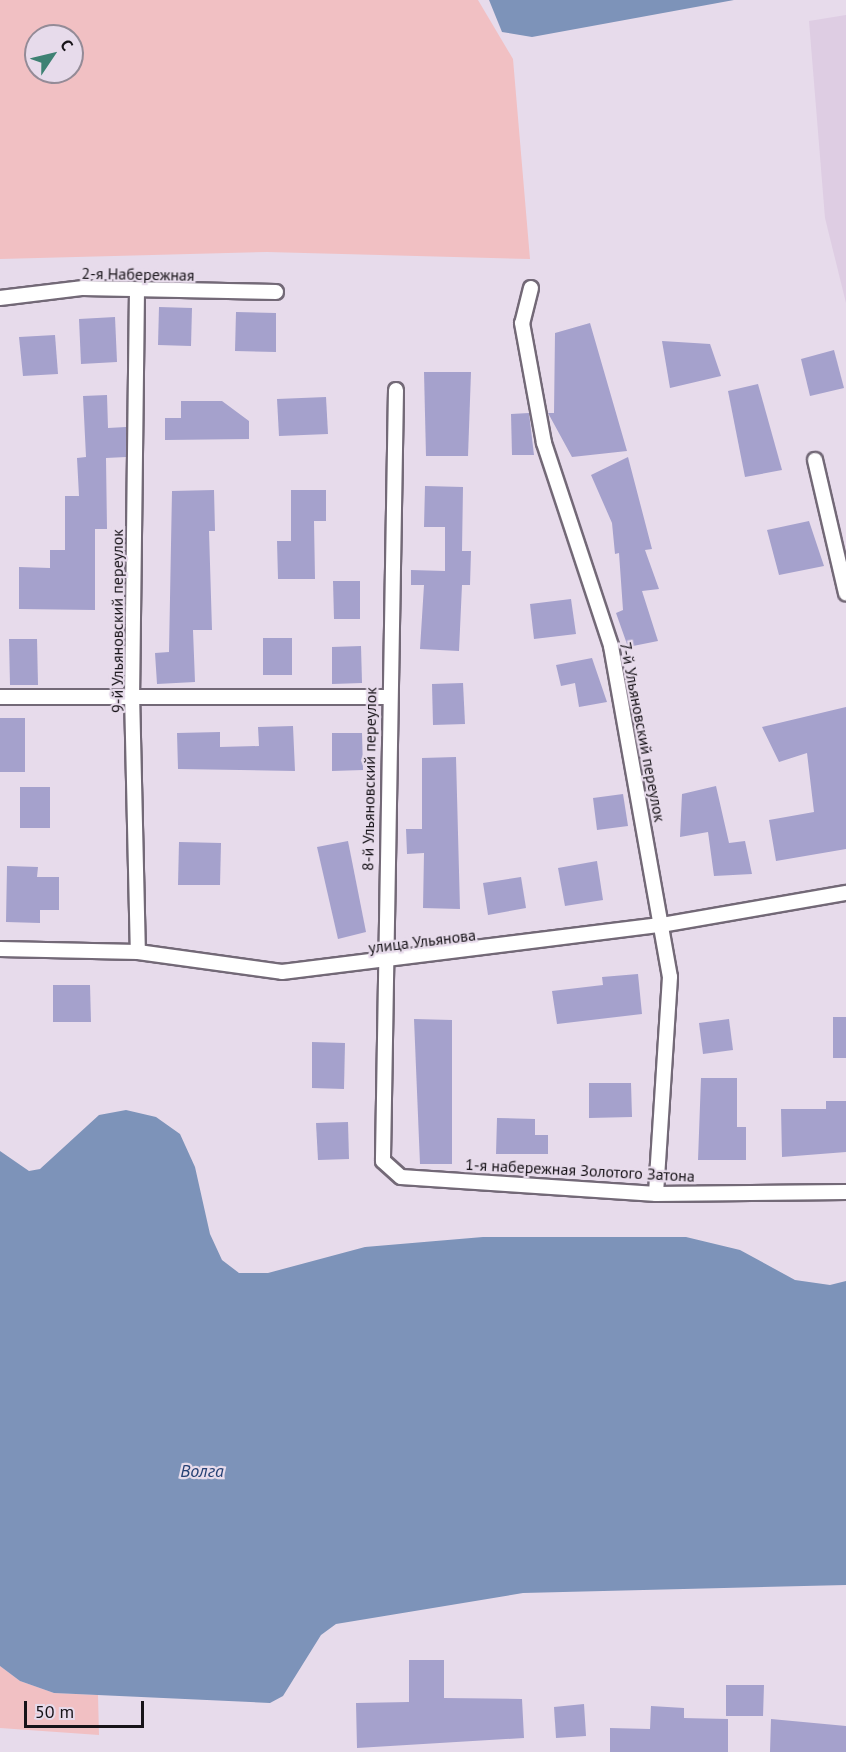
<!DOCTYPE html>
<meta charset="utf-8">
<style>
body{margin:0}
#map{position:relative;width:846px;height:1752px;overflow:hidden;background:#e7dbeb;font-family:"PT Sans",sans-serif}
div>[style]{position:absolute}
.built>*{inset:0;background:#decde3}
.green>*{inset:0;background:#f1c0c3}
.water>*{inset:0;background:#7d93b9}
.building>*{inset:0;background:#a5a1cc}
.roads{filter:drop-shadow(2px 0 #736977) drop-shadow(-2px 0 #736977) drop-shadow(0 2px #736977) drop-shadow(0 -2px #736977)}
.street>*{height:14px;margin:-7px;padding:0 7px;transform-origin:7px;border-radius:7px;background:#fff}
span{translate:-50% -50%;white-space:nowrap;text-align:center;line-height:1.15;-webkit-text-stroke:4.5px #e7dbeb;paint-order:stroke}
.street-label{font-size:16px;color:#171318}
.water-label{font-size:18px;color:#264174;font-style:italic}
.north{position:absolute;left:24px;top:24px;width:60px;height:60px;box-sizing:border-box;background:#e7dbeb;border:2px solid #948b97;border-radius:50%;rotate:55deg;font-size:16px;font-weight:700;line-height:24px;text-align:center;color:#171318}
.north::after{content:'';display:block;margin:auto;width:21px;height:27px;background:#3e8173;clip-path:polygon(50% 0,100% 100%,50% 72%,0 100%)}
.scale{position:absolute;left:24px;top:1701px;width:120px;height:27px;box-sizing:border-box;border:3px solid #171318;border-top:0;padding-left:8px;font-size:18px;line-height:21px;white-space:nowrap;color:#171318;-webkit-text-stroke:4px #e7dbeb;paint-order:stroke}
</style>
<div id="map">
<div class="built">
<i style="clip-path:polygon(846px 15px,846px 303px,825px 218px,809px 21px)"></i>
</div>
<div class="green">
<i style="clip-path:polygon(evenodd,0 0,478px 0,513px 59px,530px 259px,267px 252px,0 259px,0 0,36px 36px,72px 36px,72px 72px,36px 72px,36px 36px)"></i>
<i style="clip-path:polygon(0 1666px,20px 1681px,54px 1693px,98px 1695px,99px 1735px,0 1728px)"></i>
</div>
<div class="water">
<i style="clip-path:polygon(489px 0,734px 0,532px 37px,502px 32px)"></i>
<i style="clip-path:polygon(126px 1110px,156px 1117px,180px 1134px,195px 1167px,210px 1234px,222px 1260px,239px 1273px,268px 1273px,365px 1247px,483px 1237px,686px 1237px,740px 1250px,795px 1280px,830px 1285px,846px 1281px,846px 1585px,523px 1593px,336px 1624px,321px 1635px,283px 1696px,270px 1703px,54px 1693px,20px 1681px,0 1666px,0 1151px,29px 1171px,40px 1169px,99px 1115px)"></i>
</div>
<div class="building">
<i style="clip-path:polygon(159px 307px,192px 308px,191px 346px,158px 345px)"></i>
<i style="clip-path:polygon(236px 312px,276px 313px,276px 352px,235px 351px)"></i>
<i style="clip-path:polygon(115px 317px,117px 362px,81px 364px,79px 319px)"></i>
<i style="clip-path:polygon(590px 323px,627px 451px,572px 457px,548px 413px,554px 413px,555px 333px)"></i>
<i style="clip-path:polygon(55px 335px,58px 374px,23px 376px,19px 337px)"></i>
<i style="clip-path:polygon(662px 341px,710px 344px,721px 376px,670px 388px)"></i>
<i style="clip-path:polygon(834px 350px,844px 388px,810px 396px,801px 359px)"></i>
<i style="clip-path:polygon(424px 372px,471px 372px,468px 456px,426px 456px)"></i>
<i style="clip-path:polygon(758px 384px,782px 470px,745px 477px,728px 391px)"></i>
<i style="clip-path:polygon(107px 395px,108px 428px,126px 427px,126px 457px,106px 458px,107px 529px,95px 529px,95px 610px,19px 609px,19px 567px,50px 568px,50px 550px,65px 550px,65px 496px,79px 496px,77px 458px,86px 457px,83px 396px)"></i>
<i style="clip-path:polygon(326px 397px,328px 434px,279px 436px,277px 399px)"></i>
<i style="clip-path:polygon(181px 401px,222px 401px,249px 421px,249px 439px,165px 440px,165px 418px,181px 418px)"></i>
<i style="clip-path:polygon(529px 413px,534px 455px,512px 455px,511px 414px)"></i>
<i style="clip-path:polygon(628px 457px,652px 549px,645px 550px,659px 589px,642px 591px,658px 641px,628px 647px,616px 613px,623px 610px,619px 553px,615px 554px,612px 523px,591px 475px)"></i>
<i style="clip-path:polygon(425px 486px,463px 487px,462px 551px,471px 551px,470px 585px,462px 585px,459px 651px,420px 649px,424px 585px,411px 585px,411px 570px,445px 571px,445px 527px,424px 527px)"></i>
<i style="clip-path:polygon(214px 490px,215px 531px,209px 531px,212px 630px,193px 630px,195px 682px,157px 684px,155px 653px,169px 652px,172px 491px)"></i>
<i style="clip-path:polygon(291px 490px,326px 490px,326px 521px,314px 521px,315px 579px,278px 579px,277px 541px,291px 541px)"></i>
<i style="clip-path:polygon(809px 521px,824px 566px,779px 575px,767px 530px)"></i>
<i style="clip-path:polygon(333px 581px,360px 581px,360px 619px,334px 619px)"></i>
<i style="clip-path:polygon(571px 599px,576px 634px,534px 639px,530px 604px)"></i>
<i style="clip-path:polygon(263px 638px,292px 638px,292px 675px,263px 675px)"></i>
<i style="clip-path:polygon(9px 639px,37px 639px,38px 685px,10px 685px)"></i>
<i style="clip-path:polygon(361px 646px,362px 683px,332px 684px,332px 647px)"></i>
<i style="clip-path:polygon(592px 658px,607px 702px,579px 707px,575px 683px,561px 686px,556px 665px)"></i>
<i style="clip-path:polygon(463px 683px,465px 724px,433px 725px,432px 684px)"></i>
<i style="clip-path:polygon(846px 707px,846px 849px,776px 861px,769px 820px,814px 812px,807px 753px,779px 762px,762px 727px)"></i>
<i style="clip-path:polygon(0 718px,25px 718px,25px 772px,0 772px)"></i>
<i style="clip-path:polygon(293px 726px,295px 771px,178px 769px,177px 733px,220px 732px,220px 747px,259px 746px,258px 727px)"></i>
<i style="clip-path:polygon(332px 733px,362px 733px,363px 770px,332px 771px)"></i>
<i style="clip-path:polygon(456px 757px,460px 909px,423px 908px,424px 853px,407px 854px,406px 829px,422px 829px,422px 758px)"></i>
<i style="clip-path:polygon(716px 786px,729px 843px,745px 841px,752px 874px,714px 876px,708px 832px,680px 837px,682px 794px)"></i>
<i style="clip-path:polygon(20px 787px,50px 787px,50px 828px,20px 828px)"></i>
<i style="clip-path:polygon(623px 794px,628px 826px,597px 830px,593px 798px)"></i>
<i style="clip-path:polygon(348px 841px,366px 932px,338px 939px,317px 847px)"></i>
<i style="clip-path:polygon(179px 842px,221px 843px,220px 885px,178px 885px)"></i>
<i style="clip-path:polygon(597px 861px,603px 900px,565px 906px,558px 868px)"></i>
<i style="clip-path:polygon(7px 866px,38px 867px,37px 877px,59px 877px,59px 910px,40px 910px,40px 923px,6px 922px)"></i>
<i style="clip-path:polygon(521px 877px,526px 908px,488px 915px,483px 883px)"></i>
<i style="clip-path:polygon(638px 974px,642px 1014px,557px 1024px,552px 991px,603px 985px,602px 977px)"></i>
<i style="clip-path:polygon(53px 985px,90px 985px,91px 1022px,53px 1022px)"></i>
<i style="clip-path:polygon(833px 1017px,846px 1017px,846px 1058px,833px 1058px)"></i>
<i style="clip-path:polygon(414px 1019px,452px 1020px,452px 1164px,420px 1164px)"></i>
<i style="clip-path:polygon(729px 1019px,733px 1050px,703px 1054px,699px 1023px)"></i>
<i style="clip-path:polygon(312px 1042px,345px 1043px,344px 1089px,312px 1088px)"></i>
<i style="clip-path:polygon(701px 1078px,737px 1078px,737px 1127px,746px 1127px,746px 1160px,698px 1160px)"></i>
<i style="clip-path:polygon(589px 1083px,631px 1083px,632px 1117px,589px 1118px)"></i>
<i style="clip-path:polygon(826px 1101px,846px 1101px,846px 1152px,782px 1157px,781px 1109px,826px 1109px)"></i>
<i style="clip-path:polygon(497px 1118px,535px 1119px,535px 1135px,548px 1135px,548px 1154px,496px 1154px)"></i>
<i style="clip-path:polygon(348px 1122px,349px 1159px,318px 1160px,316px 1123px)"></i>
<i style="clip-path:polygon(409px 1660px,444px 1660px,444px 1698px,522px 1699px,524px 1738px,357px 1748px,356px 1703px,409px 1702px)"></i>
<i style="clip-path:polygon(726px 1685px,764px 1685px,763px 1716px,726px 1716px)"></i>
<i style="clip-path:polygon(584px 1704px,586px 1736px,556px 1738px,554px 1707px)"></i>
<i style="clip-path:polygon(651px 1706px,684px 1708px,684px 1718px,728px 1719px,728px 1752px,610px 1752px,610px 1728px,650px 1729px)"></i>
<i style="clip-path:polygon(771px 1719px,846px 1726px,846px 1752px,770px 1752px)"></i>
</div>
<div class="roads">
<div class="street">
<i style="left:531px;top:288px;width:36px;rotate:104deg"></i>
<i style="left:522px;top:323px;width:122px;rotate:79.6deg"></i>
<i style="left:544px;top:443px;width:214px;rotate:71.7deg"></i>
<i style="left:611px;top:646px;width:336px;rotate:79.9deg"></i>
<i style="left:670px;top:977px;width:217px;rotate:93.7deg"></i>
<i style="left:137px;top:290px;width:403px;rotate:90.7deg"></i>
<i style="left:132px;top:693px;width:259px;rotate:88.7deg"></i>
<i style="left:0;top:298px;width:84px;rotate:-6.9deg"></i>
<i style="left:83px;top:288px;width:193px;rotate:1.2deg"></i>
<i style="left:396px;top:390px;width:771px;rotate:90.97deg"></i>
<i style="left:383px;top:1161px;width:24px;rotate:42deg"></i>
<i style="left:401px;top:1177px;width:256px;rotate:3.8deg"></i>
<i style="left:656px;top:1194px;width:190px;rotate:-0.6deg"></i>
<i style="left:815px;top:460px;width:137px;rotate:76.9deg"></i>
<i style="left:0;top:697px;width:387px"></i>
<i style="left:0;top:949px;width:138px;rotate:1.2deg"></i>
<i style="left:138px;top:952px;width:145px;rotate:7.9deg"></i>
<i style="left:282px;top:972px;width:383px;rotate:-7.1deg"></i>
<i style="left:662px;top:925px;width:187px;rotate:-9.9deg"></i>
</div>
</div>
<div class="street-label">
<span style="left:138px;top:274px;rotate:1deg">2-я Набережная</span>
<span style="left:117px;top:621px;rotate:-90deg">9-й Ульяновский переулок</span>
<span style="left:643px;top:732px;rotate:79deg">7-й Ульяновский переулок</span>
<span style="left:369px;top:779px;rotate:-89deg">8-й Ульяновский переулок</span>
<span style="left:422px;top:941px;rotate:-7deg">улица Ульянова</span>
<span style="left:580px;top:1170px;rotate:3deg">1-я набережная Золотого Затона</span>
</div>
<div class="water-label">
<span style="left:202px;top:1471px">Волга</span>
</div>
<div class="north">С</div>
<div class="scale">50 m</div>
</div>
